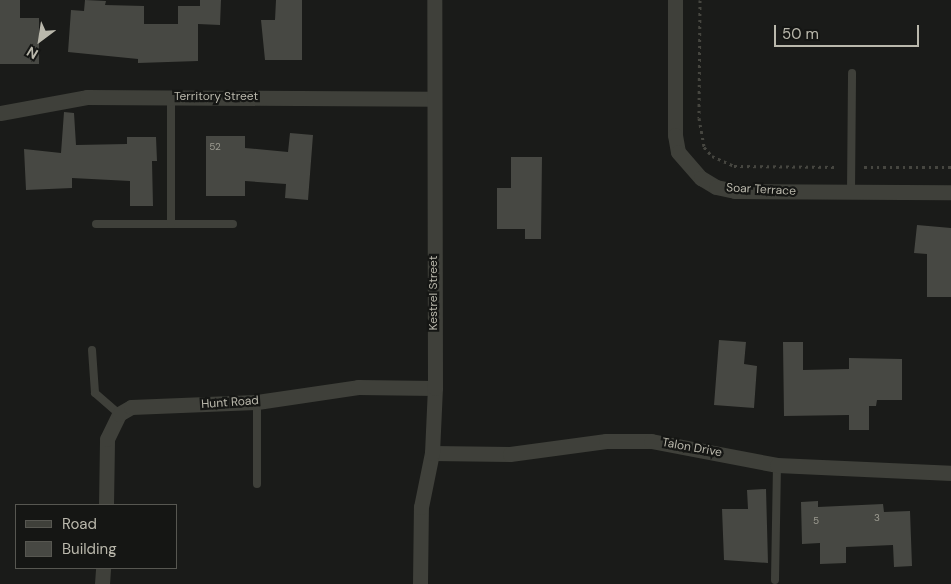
<!DOCTYPE html>
<style>
body{margin:0}
#map{position:relative;width:951px;height:584px;overflow:hidden;background:#1a1b19;font-family:"DM Sans",sans-serif}
div>[style]{position:absolute}
.building>*{inset:0;background:#474843}
.path>*{height:3px;margin-top:-1.5px;transform-origin:0;background:repeating-linear-gradient(90deg,#464640 0 2.5px,transparent 0 6.5px)}
.lane>*{height:8px;margin:-4px;padding:0 4px;transform-origin:4px;border-radius:4px;background:#3f403a}
.street>*{height:15px;margin:-7.5px;padding:0 7.5px;transform-origin:7.5px;border-radius:7.5px;background:#3f403a}
span{translate:-50% -50%;white-space:nowrap;text-align:center;line-height:1.15;-webkit-text-stroke:4.5px #151614;paint-order:stroke}
.number-label{font-size:10px;color:#9d9c92}
.number-label span{-webkit-text-stroke-width:0}
.street-label{font-size:12px;color:#bab8ac}
.legend{position:absolute;left:15px;top:504px;width:162px;height:65px;box-sizing:border-box;background:#151614;border:1px solid #575751;margin:0;padding:6px 9px;list-style:none;font-size:15px;color:#bab8ac}
.legend li{display:flex;align-items:center;gap:10px;height:25px}
.legend b{width:25px;border:1px solid #575751}
.north{position:absolute;left:15px;top:15px;width:50px;height:50px;-webkit-text-stroke:4px #151614;paint-order:stroke;rotate:211deg;font-size:14px;font-weight:700;line-height:20px;text-align:center;color:#bab8ac}
.north::after{content:'';display:block;margin:auto;width:18px;height:22px;background:#bab8ac;clip-path:polygon(50% 0,100% 100%,50% 72%,0 100%)}
.scale{position:absolute;left:774px;top:25px;width:145px;height:22px;box-sizing:border-box;border:2px solid #bab8ac;border-top:0;padding-left:6px;font-size:15px;line-height:18px;white-space:nowrap;color:#bab8ac;-webkit-text-stroke:4px #151614;paint-order:stroke}
</style>
<div id="map">
<div class="building">
<i style="clip-path:polygon(0 0,20px 0,20px 18px,39px 18px,39px 64px,0 64px)"></i>
<i style="clip-path:polygon(85px 0,106px 1px,105px 5px,144px 6px,144px 24px,178px 24px,178px 6px,200px 6px,200px 0,221px 0,220px 25px,198px 24px,198px 61px,138px 63px,138px 59px,68px 52px,71px 10px,84px 11px)"></i>
<i style="clip-path:polygon(276px 0,302px 0,302px 60px,265px 60px,261px 20px,275px 20px)"></i>
<i style="clip-path:polygon(64px 112px,74px 113px,76px 145px,127px 144px,127px 137px,156px 137px,157px 161px,152px 161px,153px 206px,130px 206px,130px 181px,72px 178px,72px 188px,26px 190px,24px 149px,61px 153px)"></i>
<i style="clip-path:polygon(290px 133px,313px 135px,308px 200px,285px 198px,286px 184px,245px 181px,245px 196px,206px 196px,206px 136px,245px 136px,245px 148px,288px 152px)"></i>
<i style="clip-path:polygon(511px 157px,542px 157px,541px 239px,525px 239px,525px 229px,497px 229px,497px 188px,511px 188px)"></i>
<i style="clip-path:polygon(917px 225px,951px 228px,951px 297px,927px 297px,927px 254px,914px 253px)"></i>
<i style="clip-path:polygon(719px 340px,746px 342px,744px 364px,757px 366px,754px 408px,714px 405px)"></i>
<i style="clip-path:polygon(783px 342px,803px 342px,803px 370px,849px 369px,849px 358px,902px 359px,902px 400px,877px 400px,876px 406px,869px 406px,869px 430px,849px 430px,849px 415px,784px 416px)"></i>
<i style="clip-path:polygon(766px 489px,768px 563px,724px 560px,722px 509px,748px 509px,747px 490px)"></i>
<i style="clip-path:polygon(818px 501px,818px 507px,883px 504px,884px 512px,910px 511px,912px 566px,894px 567px,893px 545px,846px 547px,846px 563px,820px 564px,820px 543px,802px 544px,801px 502px)"></i>
</div>
<div class="path">
<i style="left:700px;top:0;width:118px;rotate:90.5deg"></i>
<i style="left:699px;top:118px;width:29px;rotate:80deg"></i>
<i style="left:704px;top:147px;width:12px;rotate:48deg"></i>
<i style="left:712px;top:156px;width:24px;rotate:24deg"></i>
<i style="left:734px;top:166px;width:104px;rotate:0.6deg"></i>
<i style="left:864px;top:167px;width:87px"></i>
</div>
<div class="lane">
<i style="left:851px;top:192px;width:119px;rotate:-89.5deg"></i>
<i style="left:96px;top:224px;width:137px"></i>
<i style="left:171px;top:224px;width:127px;rotate:-90deg"></i>
<i style="left:92px;top:350px;width:43px;rotate:86deg"></i>
<i style="left:95px;top:393px;width:32px;rotate:41deg"></i>
<i style="left:257px;top:402px;width:82px;rotate:90deg"></i>
<i style="left:775px;top:580px;width:115px;rotate:-89deg"></i>
</div>
<div class="street">
<i style="left:675px;top:0;width:135px;rotate:90deg"></i>
<i style="left:675px;top:135px;width:17px;rotate:80deg"></i>
<i style="left:678px;top:152px;width:35px;rotate:49deg"></i>
<i style="left:701px;top:178px;width:17px;rotate:31deg"></i>
<i style="left:716px;top:187px;width:19px;rotate:12deg"></i>
<i style="left:735px;top:191px;width:216px;rotate:0.3deg"></i>
<i style="left:0;top:113px;width:88px;rotate:-10.4deg"></i>
<i style="left:87px;top:97px;width:346px;rotate:0.3deg"></i>
<i style="left:432px;top:453px;width:78px;rotate:0.7deg"></i>
<i style="left:510px;top:454px;width:97px;rotate:-7.7deg"></i>
<i style="left:606px;top:441px;width:45px"></i>
<i style="left:651px;top:441px;width:128px;rotate:10.8deg"></i>
<i style="left:777px;top:465px;width:174px;rotate:2.6deg"></i>
<i style="left:106px;top:505px;width:66px;rotate:-89.1deg"></i>
<i style="left:107px;top:439px;width:28px;rotate:-64deg"></i>
<i style="left:119px;top:414px;width:14px;rotate:-30deg"></i>
<i style="left:131px;top:407px;width:126px;rotate:-2.3deg"></i>
<i style="left:257px;top:402px;width:102px;rotate:-8.4deg"></i>
<i style="left:358px;top:387px;width:77px;rotate:0.7deg"></i>
<i style="left:102px;top:584px;width:16px;rotate:-86deg"></i>
<i style="left:420px;top:584px;width:77px;rotate:-89.3deg"></i>
<i style="left:421px;top:507px;width:55px;rotate:-78.5deg"></i>
<i style="left:432px;top:453px;width:65px;rotate:-87.4deg"></i>
<i style="left:435px;top:388px;width:388px;rotate:-90.1deg"></i>
</div>
<div class="number-label">
<span style="left:215px;top:147px">52</span>
<span style="left:877px;top:518px">3</span>
<span style="left:816px;top:521px">5</span>
</div>
<div class="street-label">
<span style="left:216px;top:97px">Territory Street</span>
<span style="left:761px;top:190px;rotate:3deg">Soar Terrace</span>
<span style="left:434px;top:293px;rotate:-90deg">Kestrel Street</span>
<span style="left:230px;top:403px;rotate:-4deg">Hunt Road</span>
<span style="left:692px;top:448px;rotate:10deg">Talon Drive</span>
</div>
<ul class="legend">
<li><b style="height:6px;background:#3f403a"></b>Road</li>
<li><b style="height:14px;background:#474843"></b>Building</li>
</ul>
<div class="north">N</div>
<div class="scale">50 m</div>
</div>
